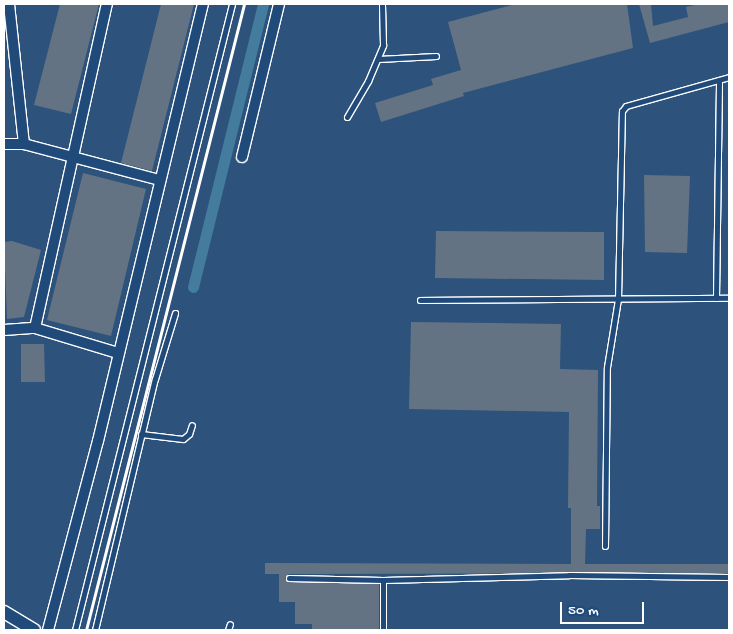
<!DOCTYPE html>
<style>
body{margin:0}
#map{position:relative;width:733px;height:634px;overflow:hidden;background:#2d527c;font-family:"Gochi Hand",sans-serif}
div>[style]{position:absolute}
.canal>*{height:11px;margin:-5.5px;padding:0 5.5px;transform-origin:5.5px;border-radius:5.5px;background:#437c9d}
.building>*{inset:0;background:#637383}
.roads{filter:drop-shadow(1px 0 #fff) drop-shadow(-1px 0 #fff) drop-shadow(0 1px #fff) drop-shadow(0 -1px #fff)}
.service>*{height:5px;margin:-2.5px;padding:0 2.5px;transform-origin:2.5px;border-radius:2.5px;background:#1f4a7a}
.minor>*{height:10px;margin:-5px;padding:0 5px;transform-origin:5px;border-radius:5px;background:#1f4a7a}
.tertiary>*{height:12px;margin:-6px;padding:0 6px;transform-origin:6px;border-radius:6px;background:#1f4a7a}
.rail>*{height:3px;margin:-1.5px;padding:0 1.5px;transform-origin:1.5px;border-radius:1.5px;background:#fff}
span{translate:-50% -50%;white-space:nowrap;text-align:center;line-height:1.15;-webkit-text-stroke:4.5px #1f4a7a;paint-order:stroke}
.frame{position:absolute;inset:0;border:5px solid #fff;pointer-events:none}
.scale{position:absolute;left:560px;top:602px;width:84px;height:22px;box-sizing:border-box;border:2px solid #fff;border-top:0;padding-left:6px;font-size:15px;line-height:18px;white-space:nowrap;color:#fff;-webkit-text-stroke:4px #1f4a7a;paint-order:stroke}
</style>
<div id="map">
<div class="canal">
<i style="left:193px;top:287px;width:292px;rotate:-76.1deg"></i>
</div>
<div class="building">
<i style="clip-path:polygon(60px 4px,99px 4px,71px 114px,34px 105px)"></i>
<i style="clip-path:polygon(161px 4px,194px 4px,152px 171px,121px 163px)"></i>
<i style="clip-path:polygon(516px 4px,627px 4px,633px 48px,463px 93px,464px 96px,381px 122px,375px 103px,433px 85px,431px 79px,461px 70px,448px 22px)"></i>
<i style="clip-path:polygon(639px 4px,651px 4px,653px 26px,688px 17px,686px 7px,699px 4px,729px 4px,729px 22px,650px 43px)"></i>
<i style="clip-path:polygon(83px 173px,146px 189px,111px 336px,47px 320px)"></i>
<i style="clip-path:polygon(644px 175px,690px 176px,687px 253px,645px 252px)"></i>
<i style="clip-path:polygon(436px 231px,604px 232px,604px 280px,435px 278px)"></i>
<i style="clip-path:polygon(12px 241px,41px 250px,24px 317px,7px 319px,4px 242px)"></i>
<i style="clip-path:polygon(411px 322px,561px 324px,560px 369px,598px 370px,597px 506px,600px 506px,600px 529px,586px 529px,585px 564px,729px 564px,729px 573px,289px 574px,285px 578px,289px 582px,379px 584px,379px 630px,312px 630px,312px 624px,295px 624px,295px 602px,279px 602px,279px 574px,265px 574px,265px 563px,571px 564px,571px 508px,568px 508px,569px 412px,409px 409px)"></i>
<i style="clip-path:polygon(21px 344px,44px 344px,45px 382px,21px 382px)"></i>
</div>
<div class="roads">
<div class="service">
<i style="left:378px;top:59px;width:58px;rotate:-3deg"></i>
<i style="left:347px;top:117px;width:42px;rotate:-59.7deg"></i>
<i style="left:368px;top:81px;width:39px;rotate:-67deg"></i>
<i style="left:383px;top:45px;width:41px;rotate:-91.4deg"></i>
<i style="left:716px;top:298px;width:218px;rotate:-89.2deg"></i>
<i style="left:420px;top:300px;width:309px;rotate:-0.4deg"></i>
<i style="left:141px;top:434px;width:42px;rotate:6.8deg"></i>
<i style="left:183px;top:439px;width:8px;rotate:-40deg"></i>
<i style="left:189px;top:434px;width:9px;rotate:-72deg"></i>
<i style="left:605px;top:546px;width:179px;rotate:-89.4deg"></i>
<i style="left:607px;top:367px;width:69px;rotate:-80.8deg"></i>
<i style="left:618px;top:299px;width:188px;rotate:-88.8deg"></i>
<i style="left:622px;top:111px;width:6px;rotate:-51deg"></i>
<i style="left:626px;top:106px;width:107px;rotate:-15.7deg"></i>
<i style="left:289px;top:578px;width:94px;rotate:1.2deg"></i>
<i style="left:383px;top:580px;width:50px;rotate:90deg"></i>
<i style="left:383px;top:580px;width:186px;rotate:-1.5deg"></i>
<i style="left:569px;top:575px;width:160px;rotate:0.7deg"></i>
<i style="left:75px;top:630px;width:645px;rotate:-75.92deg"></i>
<i style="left:95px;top:630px;width:258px;rotate:-76.6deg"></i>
<i style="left:155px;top:379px;width:69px;rotate:-73.1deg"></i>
<i style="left:228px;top:630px;width:6px;rotate:-72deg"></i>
</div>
<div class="minor">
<i style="left:9px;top:4px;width:141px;rotate:83.9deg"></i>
<i style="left:4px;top:144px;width:20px"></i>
<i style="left:24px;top:144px;width:140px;rotate:14.9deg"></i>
<i style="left:242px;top:157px;width:157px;rotate:-76.4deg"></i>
<i style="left:35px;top:328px;width:332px;rotate:-77.5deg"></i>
<i style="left:4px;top:330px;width:31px;rotate:-4deg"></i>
<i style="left:35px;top:328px;width:87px;rotate:16.8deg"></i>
<i style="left:48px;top:630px;width:196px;rotate:-75.2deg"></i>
<i style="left:98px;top:441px;width:449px;rotate:-76.5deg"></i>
</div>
<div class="tertiary">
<i style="left:4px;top:612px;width:35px;rotate:31deg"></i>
</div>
</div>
<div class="rail">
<i style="left:86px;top:630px;width:646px;rotate:-75.83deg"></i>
</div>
<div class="frame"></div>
<div class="scale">50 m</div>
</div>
